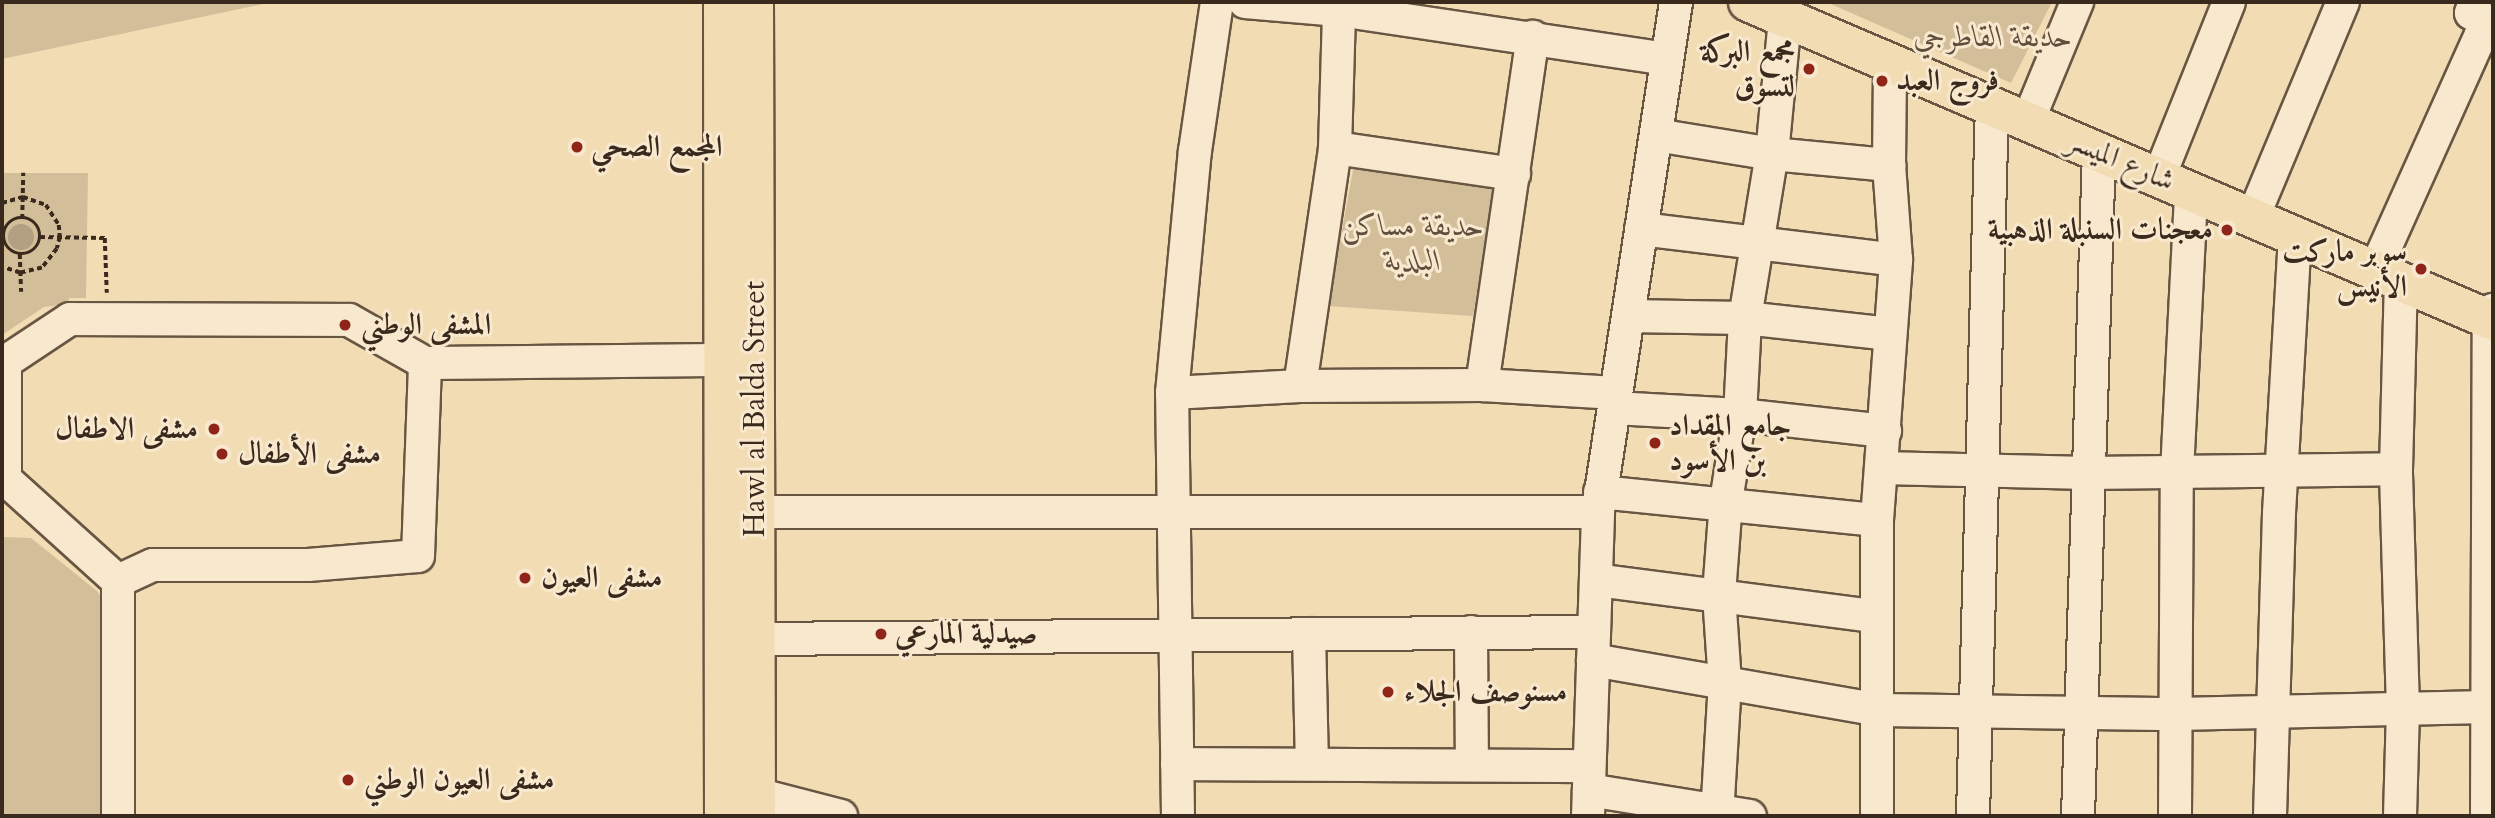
<!DOCTYPE html>
<meta charset="utf-8">
<style>
body{margin:0}
#map{position:relative;width:2495px;height:818px;overflow:hidden;background:#f2dcb4;font-family:Cardo,Amiri,serif}
div>[style]{position:absolute}
.green>*{inset:0;background:#d3be9a}
.water>*{inset:0;background:#b39f81}
.round{border-radius:50%}
.path>*{height:3.5px;margin-top:-1.75px;transform-origin:0;background:repeating-linear-gradient(90deg,#3a291d 0 5px,transparent 0 8.5px)}
.path>.ring{margin:-1.75px;padding:0;box-sizing:content-box;background:none;border:3.5px solid #3a291d;border-radius:50%}
.roads{filter:drop-shadow(2px 0 #685643) drop-shadow(-2px 0 #685643) drop-shadow(0 2px #685643) drop-shadow(0 -2px #685643)}
.minor>*{height:32px;margin:-16px;padding:0 16px;transform-origin:16px;border-radius:16px;background:#f7e8ce}
.major>*{height:38px;margin:-19px;padding:0 19px;transform-origin:19px;border-radius:19px;background:#f2dcb4}
.dots>*{width:19px;height:19px;translate:-50% -50%;box-sizing:border-box;border:4px solid #f7e8ce;border-radius:50%}
span{translate:-50% -50%;white-space:nowrap;text-align:center;line-height:1.15;-webkit-text-stroke:6px #f7e8ce;paint-order:stroke}
.park-label{font-size:30px;color:#604e3c;font-style:italic}
.poi-label{font-size:30px;color:#3a291d;font-weight:700}
.right{translate:-100% -50%;text-align:right}
.left{translate:0 -50%;text-align:left}
.street-label{font-size:30px;color:#3a291d}
.frame{position:absolute;inset:0;border:4px solid #3a291d;pointer-events:none}
</style>
<div id="map">
<div class="green">
<i style="clip-path:polygon(2px 2px,273px 2px,2px 59px)"></i>
<i style="clip-path:polygon(1826px 2px,2052px 2px,2011px 83px)"></i>
<i style="clip-path:polygon(1354px 165px,1494px 185px,1473px 316px,1328px 306px)"></i>
<i style="clip-path:polygon(2px 173px,88px 173px,86px 298px,69px 298px,69px 304px,44px 307px,2px 335px)"></i>
<i style="clip-path:polygon(2px 537px,31px 538px,97px 591px,105px 602px,101px 816px,2px 815px)"></i>
</div>
<div class="water">
<i class="round" style="left:8px;top:224px;width:26px;height:26px"></i>
</div>
<div class="path">
<i style="left:2px;top:203px;width:22px;rotate:-16deg"></i>
<i style="left:23px;top:197px;width:24px;rotate:19deg"></i>
<i style="left:46px;top:205px;width:24px;rotate:57deg"></i>
<i style="left:59px;top:225px;width:12px;rotate:85deg"></i>
<i style="left:60px;top:237px;width:12px;rotate:104deg"></i>
<i style="left:57px;top:249px;width:24px;rotate:128deg"></i>
<i style="left:42px;top:268px;width:23px;rotate:167deg"></i>
<i style="left:20px;top:273px;width:19px;rotate:-162deg"></i>
<i class="ring" style="left:4px;top:218px;width:32.5px;height:32.5px"></i>
<i style="left:22px;top:219px;width:46px;rotate:-88.8deg"></i>
<i style="left:40px;top:237px;width:65px;rotate:0.9deg"></i>
<i style="left:105px;top:238px;width:55px;rotate:87.9deg"></i>
<i style="left:20px;top:254px;width:38px;rotate:88deg"></i>
</div>
<div class="roads">
<div class="minor">
<i style="left:1245px;top:2px;width:94px;rotate:4.9deg"></i>
<i style="left:1339px;top:10px;width:330px;rotate:8.5deg"></i>
<i style="left:2028px;top:121px;width:129px;rotate:-67.6deg"></i>
<i style="left:1656px;top:135px;width:118px;rotate:9.3deg"></i>
<i style="left:1772px;top:154px;width:118px;rotate:5.4deg"></i>
<i style="left:1335px;top:148px;width:181px;rotate:8.3deg"></i>
<i style="left:2159px;top:177px;width:188px;rotate:-68.2deg"></i>
<i style="left:2253px;top:217px;width:233px;rotate:-67.3deg"></i>
<i style="left:1641px;top:229px;width:257px;rotate:6.9deg"></i>
<i style="left:2376px;top:268px;width:256px;rotate:-65.8deg"></i>
<i style="left:2481px;top:34px;width:14px;rotate:-73deg"></i>
<i style="left:2485px;top:21px;width:16px;rotate:-150deg"></i>
<i style="left:2471px;top:13px;width:12px;rotate:-70deg"></i>
<i style="left:1628px;top:316px;width:117px;rotate:1deg"></i>
<i style="left:1745px;top:318px;width:146px;rotate:6.3deg"></i>
<i style="left:425px;top:363px;width:87px;rotate:-150.5deg"></i>
<i style="left:349px;top:320px;width:279px;rotate:-179.8deg"></i>
<i style="left:70px;top:319px;width:78px;rotate:146.5deg"></i>
<i style="left:5px;top:362px;width:117px;rotate:90deg"></i>
<i style="left:5px;top:479px;width:152px;rotate:42.1deg"></i>
<i style="left:118px;top:581px;width:38px;rotate:-25deg"></i>
<i style="left:153px;top:565px;width:155px"></i>
<i style="left:308px;top:565px;width:110px;rotate:-4.7deg"></i>
<i style="left:418px;top:556px;width:193px;rotate:-87.9deg"></i>
<i style="left:425px;top:363px;width:298px;rotate:-0.6deg"></i>
<i style="left:1482px;top:385px;width:352px;rotate:-81.7deg"></i>
<i style="left:1300px;top:386px;width:241px;rotate:-81.6deg"></i>
<i style="left:1335px;top:148px;width:138px;rotate:-88.3deg"></i>
<i style="left:1172px;top:393px;width:128px;rotate:-3.1deg"></i>
<i style="left:1300px;top:386px;width:182px;rotate:-0.3deg"></i>
<i style="left:1482px;top:385px;width:134px;rotate:3.4deg"></i>
<i style="left:1614px;top:408px;width:126px;rotate:3.2deg"></i>
<i style="left:1740px;top:415px;width:146px;rotate:6.3deg"></i>
<i style="left:1882px;top:468px;width:206px;rotate:1.4deg"></i>
<i style="left:2088px;top:473px;width:308px;rotate:-0.7deg"></i>
<i style="left:1600px;top:492px;width:278px;rotate:5.8deg"></i>
<i style="left:756px;top:512px;width:842px"></i>
<i style="left:1596px;top:580px;width:280px;rotate:7.4deg"></i>
<i style="left:1471px;top:632px;width:130px;rotate:89.6deg"></i>
<i style="left:1309px;top:634px;width:129px;rotate:88.7deg"></i>
<i style="left:756px;top:639px;width:838px;rotate:-0.48deg"></i>
<i style="left:1593px;top:660px;width:291px;rotate:9.9deg"></i>
<i style="left:1880px;top:710px;width:297px;rotate:0.8deg"></i>
<i style="left:2177px;top:714px;width:311px;rotate:-1.3deg"></i>
<i style="left:1177px;top:764px;width:412px;rotate:0.3deg"></i>
<i style="left:1589px;top:790px;width:163px;rotate:9.2deg"></i>
<i style="left:756px;top:794px;width:88px;rotate:14.5deg"></i>
<i style="left:118px;top:816px;width:235px;rotate:-90deg"></i>
<i style="left:1178px;top:816px;width:423px;rotate:-90.8deg"></i>
<i style="left:1172px;top:393px;width:243px;rotate:-84.6deg"></i>
<i style="left:1195px;top:151px;width:151px;rotate:-81.6deg"></i>
<i style="left:1588px;top:816px;width:304px;rotate:-88.1deg"></i>
<i style="left:1598px;top:512px;width:516px;rotate:-81.3deg"></i>
<i style="left:1717px;top:816px;width:133px;rotate:-86.6deg"></i>
<i style="left:1725px;top:683px;width:89px;rotate:-93.9deg"></i>
<i style="left:1719px;top:594px;width:93px;rotate:-85.7deg"></i>
<i style="left:1726px;top:501px;width:87px;rotate:-80.8deg"></i>
<i style="left:1740px;top:415px;width:97px;rotate:-87deg"></i>
<i style="left:1745px;top:318px;width:166px;rotate:-80.7deg"></i>
<i style="left:1772px;top:154px;width:137px;rotate:-84.5deg"></i>
<i style="left:1877px;top:816px;width:296px;rotate:-90deg"></i>
<i style="left:1877px;top:520px;width:261px;rotate:-85.8deg"></i>
<i style="left:1896px;top:260px;width:95px;rotate:-94.2deg"></i>
<i style="left:1889px;top:165px;width:102px;rotate:-89.4deg"></i>
<i style="left:1973px;top:816px;width:710px;rotate:-88.47deg"></i>
<i style="left:2078px;top:816px;width:664px;rotate:-88.19deg"></i>
<i style="left:2175px;top:816px;width:344px;rotate:-89.7deg"></i>
<i style="left:2177px;top:472px;width:281px;rotate:-87.1deg"></i>
<i style="left:2270px;top:816px;width:303px;rotate:-88.3deg"></i>
<i style="left:2279px;top:513px;width:277px;rotate:-86.7deg"></i>
<i style="left:2400px;top:816px;width:107px;rotate:-88.4deg"></i>
<i style="left:2403px;top:709px;width:240px;rotate:-91.7deg"></i>
<i style="left:2396px;top:469px;width:188px;rotate:-88.5deg"></i>
<i style="left:2487px;top:816px;width:496px;rotate:-89.8deg"></i>
<i style="left:2489px;top:320px;width:11px;rotate:-68deg"></i>
</div>
<div class="major">
<i style="left:723px;top:2px;width:814px;rotate:89.93deg"></i>
<i style="left:754px;top:2px;width:814px;rotate:89.86deg"></i>
<i style="left:1748px;top:2px;width:810px;rotate:23.18deg"></i>
</div>
</div>
<div class="dots">
<i style="left:1809px;top:69px;background:#8f2418"></i>
<i style="left:1882px;top:81px;background:#8f2418"></i>
<i style="left:577px;top:147px;background:#8f2418"></i>
<i style="left:2227px;top:230px;background:#8f2418"></i>
<i style="left:2421px;top:269px;background:#8f2418"></i>
<i style="left:345px;top:325px;background:#8f2418"></i>
<i style="left:214px;top:429px;background:#8f2418"></i>
<i style="left:1655px;top:443px;background:#8f2418"></i>
<i style="left:222px;top:454px;background:#8f2418"></i>
<i style="left:525px;top:578px;background:#8f2418"></i>
<i style="left:881px;top:634px;background:#8f2418"></i>
<i style="left:1388px;top:692px;background:#8f2418"></i>
<i style="left:348px;top:780px;background:#8f2418"></i>
</div>
<div class="park-label">
<span style="left:1993px;top:37px">حديقة القاطرجي</span>
<span style="left:1413px;top:243px">حديقة مساكن<br>البلدية</span>
</div>
<div class="poi-label">
<span class="right" style="left:1795px;top:69px">مجمع البركة<br>لتسوق</span>
<span class="left" style="left:1896px;top:81px">فروج العبد</span>
<span class="left" style="left:591px;top:147px">المجمع الصحي</span>
<span class="right" style="left:2213px;top:230px">معجنات السنبلة الذهبية</span>
<span class="right" style="left:2407px;top:269px">سوبر ماركت<br>الأنيس</span>
<span class="left" style="left:361px;top:325px">المشفى الوطني</span>
<span class="left" style="left:1669px;top:443px">جامع المقداد<br>بن الأسود</span>
<span class="right" style="left:198px;top:429px">مشفى الاطفال</span>
<span class="left" style="left:238px;top:454px">مشفى الأطفال</span>
<span class="left" style="left:541px;top:578px">مشفى العيون</span>
<span class="left" style="left:895px;top:634px">صيدلية المارعي</span>
<span class="left" style="left:1404px;top:692px">مسنوصف الجلاء</span>
<span class="left" style="left:364px;top:780px">مشفى العيون الوطني</span>
</div>
<div class="street-label">
<span style="left:2121px;top:161px;rotate:23deg">شارع الميسر</span>
<span style="left:755px;top:409px;rotate:-90deg">Hawl al Balda Street</span>
</div>
<div class="frame"></div>
</div>
